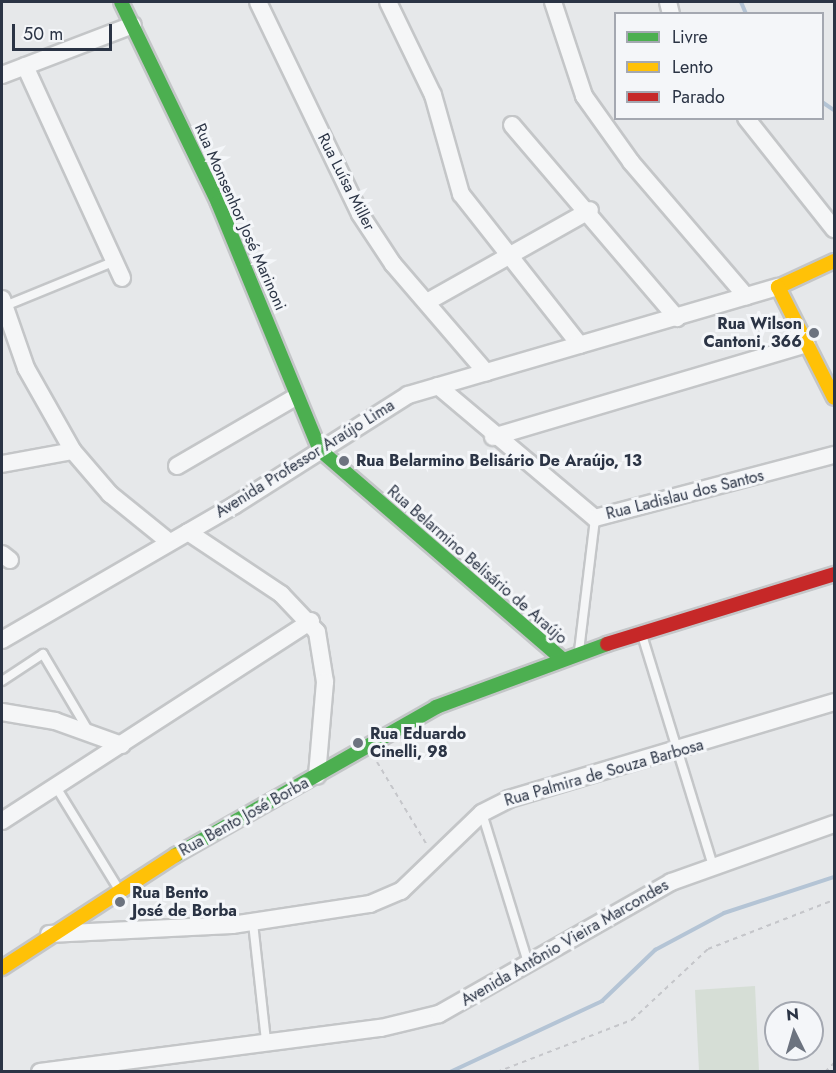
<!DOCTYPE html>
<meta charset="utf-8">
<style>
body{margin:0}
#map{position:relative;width:836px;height:1073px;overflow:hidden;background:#e6e8ea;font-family:Jost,sans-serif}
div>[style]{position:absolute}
.green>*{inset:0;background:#d6ded6}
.stream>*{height:4px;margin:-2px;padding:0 2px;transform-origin:2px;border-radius:2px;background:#b4c4d5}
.path>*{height:2px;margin-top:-1px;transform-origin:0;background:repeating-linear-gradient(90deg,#c5c6ca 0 4.5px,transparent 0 9px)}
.roads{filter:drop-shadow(2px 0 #c4c6c8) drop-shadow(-2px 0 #c4c6c8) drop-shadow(0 2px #c4c6c8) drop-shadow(0 -2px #c4c6c8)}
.lane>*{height:8px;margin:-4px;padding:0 4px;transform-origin:4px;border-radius:4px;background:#f5f6f7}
.street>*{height:16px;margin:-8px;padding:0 8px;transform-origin:8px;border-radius:8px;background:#f5f6f7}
.fast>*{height:14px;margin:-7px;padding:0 7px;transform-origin:7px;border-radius:7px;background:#4caf50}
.slow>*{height:14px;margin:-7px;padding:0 7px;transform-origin:7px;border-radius:7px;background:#ffc107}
.jam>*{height:14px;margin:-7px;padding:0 7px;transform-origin:7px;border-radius:7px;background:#c62828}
.dots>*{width:16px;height:16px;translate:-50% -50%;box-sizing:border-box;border:3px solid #f4f6f9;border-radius:50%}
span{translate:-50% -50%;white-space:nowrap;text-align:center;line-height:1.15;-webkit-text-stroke:6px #f4f6f9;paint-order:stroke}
.street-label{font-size:16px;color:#2b3445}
.poi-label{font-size:16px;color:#2b3445;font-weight:700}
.right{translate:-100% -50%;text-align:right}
.left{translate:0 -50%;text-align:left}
.frame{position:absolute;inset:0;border:3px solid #2b3445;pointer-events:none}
.legend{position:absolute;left:614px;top:12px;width:210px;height:108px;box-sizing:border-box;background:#f4f6f9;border:2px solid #a4a8b1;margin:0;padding:8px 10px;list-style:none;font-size:18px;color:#2b3445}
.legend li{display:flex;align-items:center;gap:12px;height:30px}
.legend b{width:30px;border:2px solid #a4a8b1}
.north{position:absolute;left:764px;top:1001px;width:60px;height:60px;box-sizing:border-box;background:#f4f6f9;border:2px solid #a4a8b1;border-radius:50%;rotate:355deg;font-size:16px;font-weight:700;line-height:24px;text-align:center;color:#2b3445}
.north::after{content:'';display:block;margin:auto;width:21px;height:27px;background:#6c737f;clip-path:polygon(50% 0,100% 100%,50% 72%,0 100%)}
.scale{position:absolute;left:12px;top:24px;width:100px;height:27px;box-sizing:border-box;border:3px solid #2b3445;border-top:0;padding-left:8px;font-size:18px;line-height:21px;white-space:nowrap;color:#2b3445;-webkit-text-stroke:4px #f4f6f9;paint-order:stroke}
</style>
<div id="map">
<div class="green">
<i style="clip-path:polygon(755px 986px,759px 1071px,699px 1071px,695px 990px)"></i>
</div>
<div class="stream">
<i style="left:741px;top:2px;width:13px;rotate:67deg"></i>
<i style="left:822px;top:102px;width:14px;rotate:34deg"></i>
<i style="left:450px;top:1072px;width:168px;rotate:-25deg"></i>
<i style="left:602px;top:1001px;width:74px;rotate:-43.9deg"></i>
<i style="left:655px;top:950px;width:78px;rotate:-28.2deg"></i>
<i style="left:724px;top:913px;width:116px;rotate:-18.1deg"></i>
</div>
<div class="path">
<i style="left:377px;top:762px;width:99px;rotate:59deg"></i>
<i style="left:497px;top:1072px;width:145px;rotate:-21.1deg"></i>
<i style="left:632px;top:1020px;width:104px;rotate:-43.1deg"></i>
<i style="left:708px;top:949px;width:135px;rotate:-21.3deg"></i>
<i style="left:825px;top:1072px;width:13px;rotate:-45deg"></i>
</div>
<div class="roads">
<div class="lane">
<i style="left:5px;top:306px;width:119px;rotate:-22.2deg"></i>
<i style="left:642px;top:635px;width:239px;rotate:72.9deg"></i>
<i style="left:579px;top:651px;width:134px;rotate:-83.1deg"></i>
<i style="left:2px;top:681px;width:49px;rotate:-33.4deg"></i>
<i style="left:43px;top:654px;width:88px;rotate:59.4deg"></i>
<i style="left:56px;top:787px;width:119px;rotate:58.5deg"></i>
<i style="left:482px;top:813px;width:160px;rotate:72.9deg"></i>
<i style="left:253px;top:923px;width:119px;rotate:83.7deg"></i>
</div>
<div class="street">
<i style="left:258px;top:2px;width:235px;rotate:64.3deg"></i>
<i style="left:360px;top:214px;width:60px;rotate:56.6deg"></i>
<i style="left:393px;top:264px;width:143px;rotate:49.3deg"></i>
<i style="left:388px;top:2px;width:103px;rotate:64.2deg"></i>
<i style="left:433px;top:95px;width:103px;rotate:74.2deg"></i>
<i style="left:461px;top:194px;width:192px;rotate:51.8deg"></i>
<i style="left:553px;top:2px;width:99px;rotate:71.7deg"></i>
<i style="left:584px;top:96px;width:81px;rotate:54.5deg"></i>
<i style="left:631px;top:162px;width:177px;rotate:49.4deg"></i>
<i style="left:668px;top:2px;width:12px;rotate:76deg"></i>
<i style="left:25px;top:66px;width:233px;rotate:65.4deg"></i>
<i style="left:2px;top:75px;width:140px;rotate:-20.9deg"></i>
<i style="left:746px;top:118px;width:142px;rotate:51.6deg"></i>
<i style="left:512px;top:125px;width:254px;rotate:49.5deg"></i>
<i style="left:2px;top:299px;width:73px;rotate:70.8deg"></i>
<i style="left:26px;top:368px;width:95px;rotate:60.5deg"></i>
<i style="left:73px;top:451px;width:57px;rotate:49.3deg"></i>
<i style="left:110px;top:494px;width:75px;rotate:39deg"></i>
<i style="left:427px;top:302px;width:187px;rotate:-29.4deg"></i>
<i style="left:438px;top:386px;width:205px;rotate:40.1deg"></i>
<i style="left:595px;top:518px;width:247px;rotate:-14.8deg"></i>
<i style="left:493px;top:437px;width:327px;rotate:-16.5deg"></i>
<i style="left:2px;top:464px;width:72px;rotate:-10.4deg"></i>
<i style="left:177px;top:466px;width:135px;rotate:-30.2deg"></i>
<i style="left:188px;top:532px;width:112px;rotate:33.7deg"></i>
<i style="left:281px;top:594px;width:52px;rotate:46.5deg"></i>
<i style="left:317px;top:632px;width:51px;rotate:80.9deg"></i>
<i style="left:325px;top:682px;width:94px;rotate:94.9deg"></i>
<i style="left:2px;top:554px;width:10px;rotate:37deg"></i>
<i style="left:2px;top:640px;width:269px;rotate:-30.1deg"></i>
<i style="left:235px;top:505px;width:205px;rotate:-32.4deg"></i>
<i style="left:408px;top:395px;width:385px;rotate:-16.3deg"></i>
<i style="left:2px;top:712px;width:54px;rotate:9.6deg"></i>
<i style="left:55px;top:721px;width:71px;rotate:19.7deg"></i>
<i style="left:2px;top:821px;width:368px;rotate:-32.9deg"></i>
<i style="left:49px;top:934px;width:183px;rotate:-2.8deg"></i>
<i style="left:232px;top:925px;width:140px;rotate:-8.7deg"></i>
<i style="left:370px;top:904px;width:34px;rotate:-23deg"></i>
<i style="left:401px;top:891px;width:112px;rotate:-43.9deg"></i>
<i style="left:482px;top:813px;width:30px;rotate:-27deg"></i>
<i style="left:509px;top:799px;width:339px;rotate:-16.6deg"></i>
<i style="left:40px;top:1072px;width:344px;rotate:-7.4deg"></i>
<i style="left:381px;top:1028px;width:60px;rotate:-13.6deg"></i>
<i style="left:439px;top:1014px;width:267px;rotate:-29.6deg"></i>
<i style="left:671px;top:882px;width:173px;rotate:-19.6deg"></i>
</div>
<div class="fast">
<i style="left:121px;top:2px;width:223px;rotate:64.2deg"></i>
<i style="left:218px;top:203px;width:267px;rotate:67.6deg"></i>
<i style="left:320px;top:450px;width:318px;rotate:40.8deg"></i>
<i style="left:176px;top:855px;width:299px;rotate:-29.6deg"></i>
<i style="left:436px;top:707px;width:182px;rotate:-20.2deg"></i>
</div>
<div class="slow">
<i style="left:834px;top:261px;width:62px;rotate:155.1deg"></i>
<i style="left:778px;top:287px;width:124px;rotate:63.2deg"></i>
<i style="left:2px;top:968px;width:207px;rotate:-33deg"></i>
</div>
<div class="jam">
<i style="left:607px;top:644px;width:238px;rotate:-17.1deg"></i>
</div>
</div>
<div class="dots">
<i style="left:814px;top:333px;background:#6c737f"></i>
<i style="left:344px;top:461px;background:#6c737f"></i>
<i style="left:358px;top:743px;background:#6c737f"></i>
<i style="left:120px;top:902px;background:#6c737f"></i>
</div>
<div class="street-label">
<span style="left:346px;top:182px;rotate:63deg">Rua Luísa Miller</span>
<span style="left:240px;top:217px;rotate:66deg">Rua Monsenhor José Marinoni</span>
<span style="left:305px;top:459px;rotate:-32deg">Avenida Professor Araújo Lima</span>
<span style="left:685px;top:495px;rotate:-14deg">Rua Ladislau dos Santos</span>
<span style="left:477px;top:565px;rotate:41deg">Rua Belarmino Belisário de Araújo</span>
<span style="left:604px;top:773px;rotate:-16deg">Rua Palmira de Souza Barbosa</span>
<span style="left:244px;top:817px;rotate:-29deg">Rua Bento José Borba</span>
<span style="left:565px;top:943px;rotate:-30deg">Avenida Antônio Vieira Marcondes</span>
</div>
<div class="poi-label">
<span class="right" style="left:802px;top:333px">Rua Wilson<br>Cantoni, 366</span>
<span class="left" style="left:356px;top:461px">Rua Belarmino Belisário De Araújo, 13</span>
<span class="left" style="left:370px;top:743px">Rua Eduardo<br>Cinelli, 98</span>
<span class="left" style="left:132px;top:902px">Rua Bento<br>José de Borba</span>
</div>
<div class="frame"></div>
<ul class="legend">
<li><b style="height:8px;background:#4caf50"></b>Livre</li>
<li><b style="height:8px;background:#ffc107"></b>Lento</li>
<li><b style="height:8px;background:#c62828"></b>Parado</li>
</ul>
<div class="north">N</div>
<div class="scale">50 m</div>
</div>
